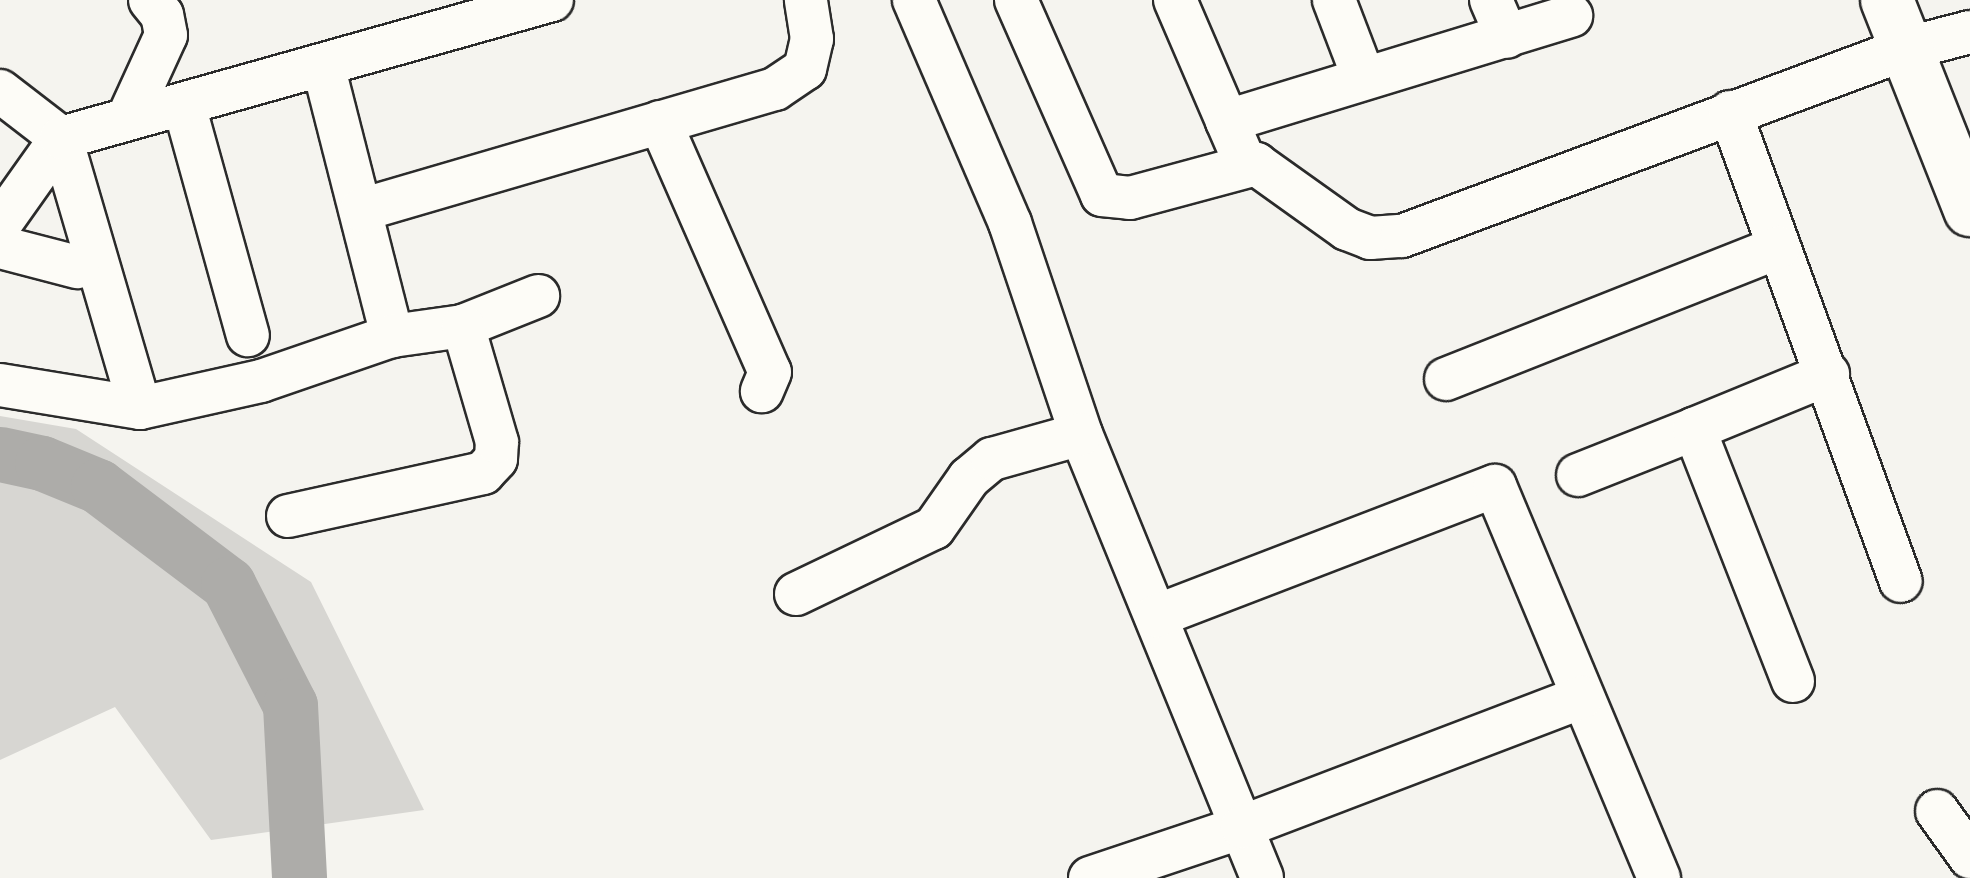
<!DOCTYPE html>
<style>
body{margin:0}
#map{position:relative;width:1970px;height:878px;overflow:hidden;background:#f5f4ef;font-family:"Gochi Hand",sans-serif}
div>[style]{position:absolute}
.green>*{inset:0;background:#d7d6d2}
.river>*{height:55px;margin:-27.5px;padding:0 27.5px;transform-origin:27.5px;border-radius:27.5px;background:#adaca9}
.roads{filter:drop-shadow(2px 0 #2b2b2b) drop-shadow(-2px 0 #2b2b2b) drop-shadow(0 2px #2b2b2b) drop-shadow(0 -2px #2b2b2b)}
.minor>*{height:42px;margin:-21px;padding:0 21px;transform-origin:21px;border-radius:21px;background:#fdfcf7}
.major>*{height:52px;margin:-26px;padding:0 26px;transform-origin:26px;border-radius:26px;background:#fdfcf7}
span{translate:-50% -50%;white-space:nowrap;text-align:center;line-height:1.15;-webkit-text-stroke:8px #fdfcf7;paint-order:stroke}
</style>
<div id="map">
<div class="green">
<i style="clip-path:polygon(0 416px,76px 429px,311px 582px,424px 810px,211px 840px,115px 707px,0 760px)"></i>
</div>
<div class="river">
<i style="left:0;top:454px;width:43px;rotate:12.1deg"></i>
<i style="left:42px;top:463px;width:61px;rotate:22.3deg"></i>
<i style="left:98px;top:486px;width:163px;rotate:37deg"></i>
<i style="left:228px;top:584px;width:136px;rotate:62.9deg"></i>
<i style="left:290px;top:705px;width:173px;rotate:87deg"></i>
</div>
<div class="roads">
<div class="minor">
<i style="left:914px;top:0;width:243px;rotate:66.7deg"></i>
<i style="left:1010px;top:223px;width:223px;rotate:71.4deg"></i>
<i style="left:1081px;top:434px;width:479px;rotate:67.8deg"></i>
<i style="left:1016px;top:0;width:213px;rotate:66.2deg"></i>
<i style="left:1102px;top:195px;width:28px;rotate:6deg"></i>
<i style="left:1130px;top:198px;width:131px;rotate:-15.1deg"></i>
<i style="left:1256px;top:164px;width:112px;rotate:35.5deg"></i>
<i style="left:1347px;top:229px;width:25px;rotate:21deg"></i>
<i style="left:1370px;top:238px;width:32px;rotate:-4deg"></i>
<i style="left:1402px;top:236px;width:537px;rotate:-20.39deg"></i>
<i style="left:1905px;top:49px;width:67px;rotate:-14.7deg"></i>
<i style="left:1175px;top:0;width:132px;rotate:66.7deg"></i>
<i style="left:1334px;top:0;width:81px;rotate:69.1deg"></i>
<i style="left:1491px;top:0;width:40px;rotate:66.6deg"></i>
<i style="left:323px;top:65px;width:280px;rotate:75.7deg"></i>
<i style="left:0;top:91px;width:77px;rotate:37.6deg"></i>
<i style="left:61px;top:138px;width:281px;rotate:73.7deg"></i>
<i style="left:184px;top:105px;width:239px;rotate:74.5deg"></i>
<i style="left:1730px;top:112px;width:499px;rotate:70deg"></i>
<i style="left:128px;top:118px;width:91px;rotate:-65.4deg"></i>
<i style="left:166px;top:35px;width:20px;rotate:-101deg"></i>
<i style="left:162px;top:15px;width:19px;rotate:-129deg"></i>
<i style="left:660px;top:122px;width:273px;rotate:66.3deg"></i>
<i style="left:770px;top:372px;width:21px;rotate:113deg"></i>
<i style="left:1246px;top:165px;width:48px;rotate:-113.4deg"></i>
<i style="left:1227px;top:121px;width:360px;rotate:-17deg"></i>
<i style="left:361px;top:210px;width:431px;rotate:-16.3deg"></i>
<i style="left:775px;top:89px;width:36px;rotate:-34deg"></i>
<i style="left:805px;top:69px;width:31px;rotate:-77deg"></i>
<i style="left:812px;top:39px;width:39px;rotate:-99deg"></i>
<i style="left:0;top:224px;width:105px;rotate:-54.7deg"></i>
<i style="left:61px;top:138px;width:510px;rotate:-15.7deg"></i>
<i style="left:0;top:247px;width:80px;rotate:14.6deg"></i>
<i style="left:1446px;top:379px;width:358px;rotate:-21.6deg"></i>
<i style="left:0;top:385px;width:142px;rotate:9.3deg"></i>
<i style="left:140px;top:408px;width:124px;rotate:-12.6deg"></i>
<i style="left:261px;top:381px;width:139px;rotate:-19deg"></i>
<i style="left:392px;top:336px;width:72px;rotate:-8deg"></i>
<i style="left:463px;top:326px;width:81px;rotate:-21.8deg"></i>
<i style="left:1578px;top:475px;width:125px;rotate:-21.6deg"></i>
<i style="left:288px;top:516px;width:200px;rotate:-12.4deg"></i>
<i style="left:483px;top:473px;width:19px;rotate:-47deg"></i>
<i style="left:496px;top:459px;width:17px;rotate:-87deg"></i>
<i style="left:497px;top:442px;width:121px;rotate:-106.3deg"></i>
<i style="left:796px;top:594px;width:153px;rotate:-25.6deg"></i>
<i style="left:934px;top:528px;width:61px;rotate:-55deg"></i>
<i style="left:969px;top:478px;width:30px;rotate:-40deg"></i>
<i style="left:992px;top:459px;width:92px;rotate:-15.7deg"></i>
<i style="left:1156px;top:616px;width:363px;rotate:-21deg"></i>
<i style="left:1495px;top:486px;width:425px;rotate:67.3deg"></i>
<i style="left:1793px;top:681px;width:271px;rotate:-111.4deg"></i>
<i style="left:1694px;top:429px;width:145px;rotate:-22.3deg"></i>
<i style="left:1937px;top:811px;width:57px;rotate:54.3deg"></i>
<i style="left:1090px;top:878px;width:160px;rotate:-18.5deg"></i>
<i style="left:1242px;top:827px;width:364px;rotate:-20.9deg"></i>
</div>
<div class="major">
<i style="left:1887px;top:0;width:226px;rotate:68.4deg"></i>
</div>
</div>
</div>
